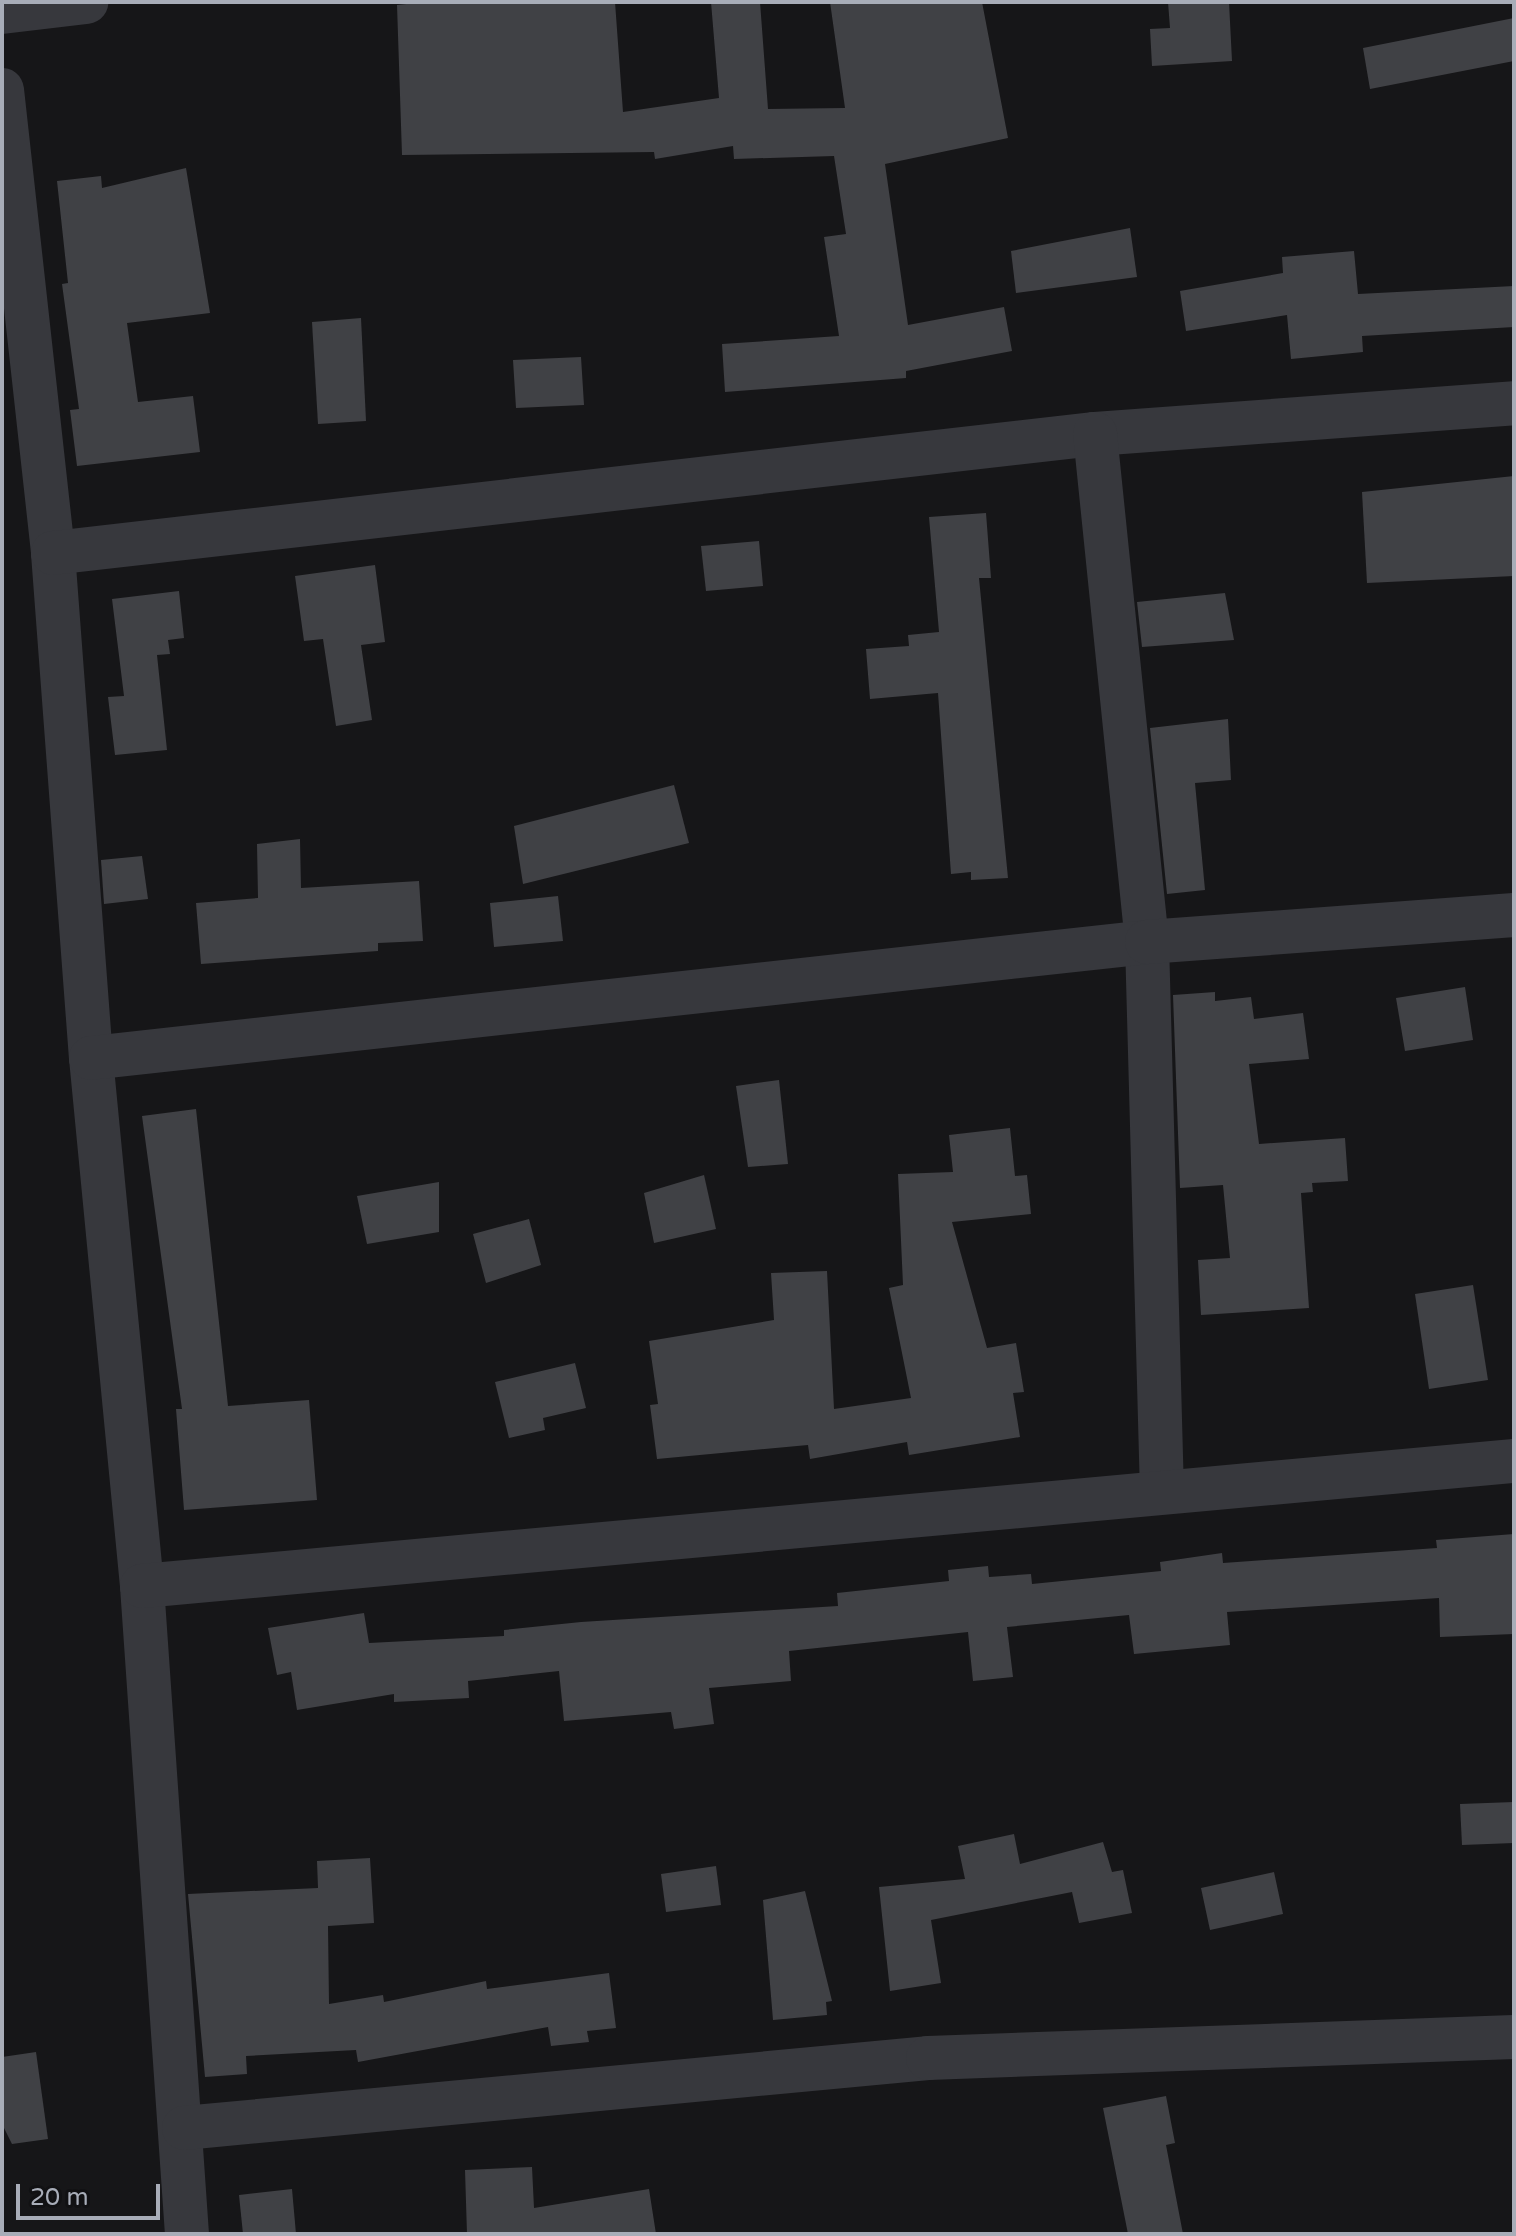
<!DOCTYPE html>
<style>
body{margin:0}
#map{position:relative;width:1516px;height:2236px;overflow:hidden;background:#161618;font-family:"Varela Round",sans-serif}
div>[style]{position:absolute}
.building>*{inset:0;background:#404145}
.street>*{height:44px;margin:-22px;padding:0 22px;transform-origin:22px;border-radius:22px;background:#37383d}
span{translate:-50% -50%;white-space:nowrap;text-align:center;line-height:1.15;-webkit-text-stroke:8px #111113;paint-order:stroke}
.frame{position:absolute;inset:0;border:4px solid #a8adb8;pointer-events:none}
.scale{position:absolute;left:16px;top:2184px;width:144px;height:36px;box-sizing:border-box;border:4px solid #a8adb8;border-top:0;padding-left:10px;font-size:24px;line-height:28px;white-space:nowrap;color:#a8adb8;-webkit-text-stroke:6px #111113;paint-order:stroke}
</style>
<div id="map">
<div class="building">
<i style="clip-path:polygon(425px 2px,615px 2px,623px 112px,719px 98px,711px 2px,760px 2px,768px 109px,845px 108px,830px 2px,982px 2px,1008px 138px,885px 164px,908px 325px,1004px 307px,1012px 351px,906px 371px,906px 378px,725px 392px,722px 344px,839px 336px,824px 237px,846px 234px,834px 156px,734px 159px,733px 146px,655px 159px,654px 152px,402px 155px,397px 5px)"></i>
<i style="clip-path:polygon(1168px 2px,1229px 2px,1232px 61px,1152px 66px,1150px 29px,1170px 28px)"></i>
<i style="clip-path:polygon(1514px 18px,1514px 61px,1370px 89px,1363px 48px)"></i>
<i style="clip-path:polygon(186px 168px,210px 313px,127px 323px,138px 402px,193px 396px,200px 452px,77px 466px,70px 410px,79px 409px,62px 284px,68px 283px,57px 181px,101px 176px,102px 188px)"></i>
<i style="clip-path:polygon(1130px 228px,1137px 277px,1016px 293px,1011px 251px)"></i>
<i style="clip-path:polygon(1354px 251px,1358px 294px,1514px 286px,1514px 327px,1362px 336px,1363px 352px,1291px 359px,1287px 315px,1186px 331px,1180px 291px,1283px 273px,1282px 257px)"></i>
<i style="clip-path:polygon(361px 318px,366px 421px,318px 424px,312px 322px)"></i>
<i style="clip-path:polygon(581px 357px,584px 405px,516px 408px,513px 360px)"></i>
<i style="clip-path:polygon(1514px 476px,1514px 576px,1367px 583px,1362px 492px)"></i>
<i style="clip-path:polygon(986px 513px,991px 578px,979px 578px,1008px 878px,971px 880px,971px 872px,951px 874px,938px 693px,870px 699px,866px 649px,909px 646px,908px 635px,939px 632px,929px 517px)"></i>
<i style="clip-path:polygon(759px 541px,763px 586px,706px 591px,701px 546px)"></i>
<i style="clip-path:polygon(375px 565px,385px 642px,361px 645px,372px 720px,336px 726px,323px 639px,304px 641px,295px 576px)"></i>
<i style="clip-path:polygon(179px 591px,184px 638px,168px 640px,170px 654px,157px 655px,167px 750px,115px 755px,108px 697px,124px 696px,112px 599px)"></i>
<i style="clip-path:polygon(1225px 593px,1234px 640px,1142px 647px,1137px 602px)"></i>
<i style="clip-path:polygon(1228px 719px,1231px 780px,1195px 783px,1205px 890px,1167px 894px,1150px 728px)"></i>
<i style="clip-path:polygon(674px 785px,689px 843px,523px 884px,514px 826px)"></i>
<i style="clip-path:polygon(300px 839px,301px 888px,419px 881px,423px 941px,378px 943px,378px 951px,201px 964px,196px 903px,258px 898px,257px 844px)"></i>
<i style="clip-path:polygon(142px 856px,148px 899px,104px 904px,101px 860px)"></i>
<i style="clip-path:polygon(558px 896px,563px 941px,494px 947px,490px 903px)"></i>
<i style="clip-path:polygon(1465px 987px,1473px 1040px,1405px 1051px,1396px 998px)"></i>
<i style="clip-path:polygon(1215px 992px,1215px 1001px,1251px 997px,1254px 1019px,1303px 1013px,1309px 1059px,1249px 1064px,1259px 1144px,1345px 1138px,1348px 1181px,1312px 1183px,1313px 1192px,1301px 1193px,1309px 1308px,1201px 1315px,1198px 1260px,1230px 1258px,1223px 1185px,1180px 1188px,1173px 995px)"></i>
<i style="clip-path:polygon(779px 1080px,788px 1164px,748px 1167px,736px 1086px)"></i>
<i style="clip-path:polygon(196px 1109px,228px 1406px,309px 1400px,317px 1500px,184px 1510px,176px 1409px,182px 1409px,142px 1116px)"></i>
<i style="clip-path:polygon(1010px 1128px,1015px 1176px,1027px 1175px,1031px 1214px,952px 1222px,987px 1348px,1016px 1343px,1024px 1392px,1013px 1393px,1020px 1437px,909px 1455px,907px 1442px,810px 1459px,808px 1445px,657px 1459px,650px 1405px,658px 1404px,649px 1341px,774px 1320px,771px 1273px,827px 1271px,834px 1409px,911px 1398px,889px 1288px,903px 1285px,898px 1174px,953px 1172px,949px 1135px)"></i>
<i style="clip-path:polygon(704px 1175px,716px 1229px,654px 1243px,644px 1193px)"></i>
<i style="clip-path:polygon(439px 1182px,439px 1232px,367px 1244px,357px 1196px)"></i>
<i style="clip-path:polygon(529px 1219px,541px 1265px,486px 1283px,473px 1234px)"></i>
<i style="clip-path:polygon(1473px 1285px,1488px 1380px,1429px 1389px,1415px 1294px)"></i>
<i style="clip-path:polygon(575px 1363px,586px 1408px,543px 1418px,545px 1430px,509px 1438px,495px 1382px)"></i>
<i style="clip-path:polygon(1514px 1534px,1514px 1634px,1440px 1637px,1439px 1598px,1227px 1612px,1230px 1645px,1134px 1654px,1129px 1615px,1007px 1627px,1013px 1677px,973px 1681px,968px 1632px,789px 1651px,791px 1681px,709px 1688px,714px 1724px,674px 1729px,671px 1712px,564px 1721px,559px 1671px,468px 1681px,469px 1698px,394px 1702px,394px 1694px,297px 1710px,291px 1672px,277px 1675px,268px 1628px,364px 1613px,369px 1643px,504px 1636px,504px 1630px,581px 1622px,838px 1606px,837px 1593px,949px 1581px,948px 1570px,988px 1566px,989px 1577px,1031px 1574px,1032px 1584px,1161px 1571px,1160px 1562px,1222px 1553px,1223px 1563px,1437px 1548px,1436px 1540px)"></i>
<i style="clip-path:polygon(1514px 1802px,1514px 1843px,1462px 1845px,1460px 1804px)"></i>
<i style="clip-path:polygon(1014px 1834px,1020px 1864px,1103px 1842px,1112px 1872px,1123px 1870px,1132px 1913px,1079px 1923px,1072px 1892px,931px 1920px,941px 1983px,890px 1991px,879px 1887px,965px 1879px,958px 1846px)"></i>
<i style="clip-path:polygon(370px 1858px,374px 1923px,328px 1926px,329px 2004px,383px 1995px,384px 2002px,486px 1981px,487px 1989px,609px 1973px,616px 2028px,587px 2031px,589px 2042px,551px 2046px,548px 2027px,358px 2062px,356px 2050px,246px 2056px,247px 2074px,205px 2077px,188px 1894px,318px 1888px,317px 1861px)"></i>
<i style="clip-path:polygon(716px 1866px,721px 1905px,666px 1912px,661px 1874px)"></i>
<i style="clip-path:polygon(1274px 1872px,1283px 1914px,1210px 1930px,1201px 1888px)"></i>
<i style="clip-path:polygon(805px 1891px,832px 2001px,826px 2002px,827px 2015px,773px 2020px,763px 1900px)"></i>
<i style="clip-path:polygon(36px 2052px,48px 2139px,12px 2144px,2px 2124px,2px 2057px)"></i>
<i style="clip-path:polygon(1166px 2096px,1175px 2143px,1166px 2145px,1183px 2234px,1128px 2234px,1103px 2108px)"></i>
<i style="clip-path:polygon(532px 2167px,534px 2208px,649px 2189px,656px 2234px,467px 2234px,465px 2170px)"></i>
<i style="clip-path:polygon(292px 2189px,296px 2234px,243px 2234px,239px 2195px)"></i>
</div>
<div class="street">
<i style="left:2px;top:12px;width:85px;rotate:-6.8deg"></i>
<i style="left:2px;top:90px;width:466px;rotate:83.7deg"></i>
<i style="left:53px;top:553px;width:506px;rotate:85.7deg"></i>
<i style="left:91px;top:1058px;width:530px;rotate:84.48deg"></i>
<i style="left:142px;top:1586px;width:650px;rotate:86.03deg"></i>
<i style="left:1095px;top:434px;width:420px;rotate:-4.2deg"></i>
<i style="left:53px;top:553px;width:1049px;rotate:-6.52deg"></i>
<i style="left:1095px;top:434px;width:511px;rotate:84.16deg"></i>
<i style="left:1147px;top:942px;width:550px;rotate:88.44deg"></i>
<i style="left:91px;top:1058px;width:1062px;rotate:-6.27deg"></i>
<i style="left:1147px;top:942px;width:368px;rotate:-4.2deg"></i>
<i style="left:142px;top:1586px;width:1378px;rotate:-5.21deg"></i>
<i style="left:184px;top:2128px;width:747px;rotate:-5.37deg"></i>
<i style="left:928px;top:2058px;width:586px;rotate:-2.05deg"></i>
</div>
<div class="frame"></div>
<div class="scale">20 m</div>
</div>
